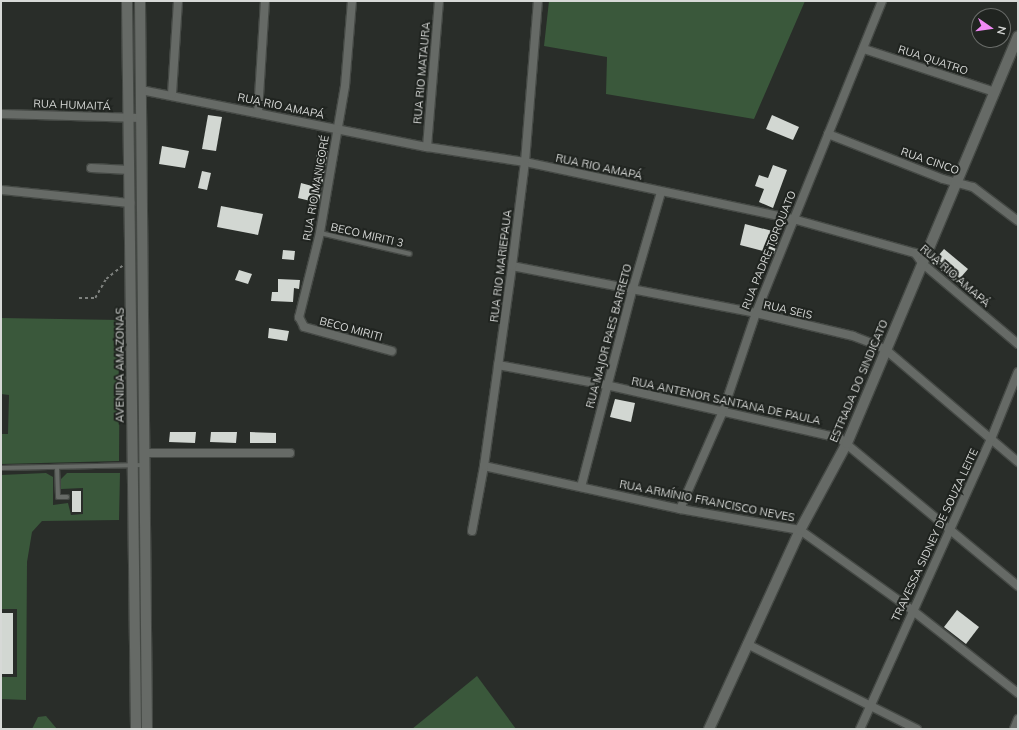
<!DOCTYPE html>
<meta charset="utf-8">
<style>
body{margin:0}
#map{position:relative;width:1019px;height:730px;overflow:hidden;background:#292d29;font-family:Mulish,sans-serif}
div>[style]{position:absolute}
.green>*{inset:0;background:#3a583b}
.building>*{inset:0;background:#d2d7d2}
.path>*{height:1.5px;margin-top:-0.75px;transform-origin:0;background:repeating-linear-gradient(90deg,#7e817e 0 3px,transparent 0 6px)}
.roads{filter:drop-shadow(1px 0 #454945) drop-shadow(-1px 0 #454945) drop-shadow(0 1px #454945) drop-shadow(0 -1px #454945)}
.service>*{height:4px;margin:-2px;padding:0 2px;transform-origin:2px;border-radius:2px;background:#666a66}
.minor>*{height:8px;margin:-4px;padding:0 4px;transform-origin:4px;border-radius:4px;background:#666a66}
.tertiary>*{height:10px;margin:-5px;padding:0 5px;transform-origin:5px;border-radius:5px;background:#666a66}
span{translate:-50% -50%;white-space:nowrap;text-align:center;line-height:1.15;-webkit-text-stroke:4px #202420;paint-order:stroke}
.street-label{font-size:11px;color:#d7d9d7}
.frame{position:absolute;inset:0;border:2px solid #d7d9d7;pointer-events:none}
.north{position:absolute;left:971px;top:8px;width:40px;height:40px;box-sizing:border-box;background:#202420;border:1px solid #696c69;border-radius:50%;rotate:103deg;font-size:11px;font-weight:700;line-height:16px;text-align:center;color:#d7d9d7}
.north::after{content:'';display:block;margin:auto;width:14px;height:18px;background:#f18af5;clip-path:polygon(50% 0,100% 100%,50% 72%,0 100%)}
</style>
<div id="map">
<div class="green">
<i style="clip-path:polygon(549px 1px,805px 1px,754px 119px,606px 94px,607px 57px,544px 46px)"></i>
<i style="clip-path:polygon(1px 318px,120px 320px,119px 461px,1px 464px,1px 434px,8px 434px,9px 395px,1px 394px)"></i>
<i style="clip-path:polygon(46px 473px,53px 477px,53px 505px,68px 503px,71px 515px,83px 514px,83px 488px,61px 489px,61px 479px,67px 473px,120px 473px,119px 520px,42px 521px,32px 532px,27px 562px,26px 700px,1px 699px,1px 677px,17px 677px,17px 609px,1px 609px,1px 475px)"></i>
<i style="clip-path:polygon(477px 676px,516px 729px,412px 729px)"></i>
<i style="clip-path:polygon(46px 716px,57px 729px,32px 729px,38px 717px)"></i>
</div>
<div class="building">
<i style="clip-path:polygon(208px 115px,222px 117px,216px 151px,202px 149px)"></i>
<i style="clip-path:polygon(772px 115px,799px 127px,793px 140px,766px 129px)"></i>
<i style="clip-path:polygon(162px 146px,189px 151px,185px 168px,159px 164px)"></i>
<i style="clip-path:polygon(317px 150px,328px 151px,319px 203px,298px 198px,301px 183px,312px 186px)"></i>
<i style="clip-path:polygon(773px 165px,787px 170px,773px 208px,759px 202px,764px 189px,755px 186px,759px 175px,768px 178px)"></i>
<i style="clip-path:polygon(202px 171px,211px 173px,207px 190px,198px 188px)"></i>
<i style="clip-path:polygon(221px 206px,263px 214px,258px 235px,217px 227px)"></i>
<i style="clip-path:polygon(745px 224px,780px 233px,774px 254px,740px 245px)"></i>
<i style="clip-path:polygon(944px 249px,968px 269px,956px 283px,932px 263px)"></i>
<i style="clip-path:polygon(283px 250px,295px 251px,294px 260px,282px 259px)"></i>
<i style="clip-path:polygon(239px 270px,252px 274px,248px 284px,235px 280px)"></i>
<i style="clip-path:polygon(278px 279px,300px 280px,299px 289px,294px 288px,293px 302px,271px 301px,272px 292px,278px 292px)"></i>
<i style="clip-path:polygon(269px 328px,289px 331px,287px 341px,268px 338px)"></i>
<i style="clip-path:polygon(615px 399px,635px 403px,631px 422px,610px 417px)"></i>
<i style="clip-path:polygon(170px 432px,196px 432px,195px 443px,169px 442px)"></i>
<i style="clip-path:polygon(211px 432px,237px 432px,236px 443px,210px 442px)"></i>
<i style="clip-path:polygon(250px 432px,276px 433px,276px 443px,250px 443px)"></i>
<i style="clip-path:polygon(72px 491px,81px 491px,81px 512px,72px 512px)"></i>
<i style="clip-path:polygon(957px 610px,979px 627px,966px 644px,944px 627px)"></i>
<i style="clip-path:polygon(1px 613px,13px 613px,13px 674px,1px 674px)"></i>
</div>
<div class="path">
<i style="left:79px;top:298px;width:16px"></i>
<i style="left:95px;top:298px;width:22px;rotate:-60deg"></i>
<i style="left:106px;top:279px;width:21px;rotate:-39deg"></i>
</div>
<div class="roads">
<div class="service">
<i style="left:320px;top:233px;width:92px;rotate:13.1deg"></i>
<i style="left:57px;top:467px;width:30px;rotate:88deg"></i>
<i style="left:58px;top:497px;width:9px"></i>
<i style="left:1px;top:468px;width:143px;rotate:-1.2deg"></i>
</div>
<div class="minor">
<i style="left:352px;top:1px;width:85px;rotate:94.7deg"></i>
<i style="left:345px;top:86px;width:149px;rotate:99.7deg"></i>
<i style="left:320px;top:233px;width:87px;rotate:104deg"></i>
<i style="left:299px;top:317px;width:11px;rotate:63deg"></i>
<i style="left:304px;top:327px;width:91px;rotate:15.3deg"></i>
<i style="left:864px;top:49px;width:138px;rotate:18.2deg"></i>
<i style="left:141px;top:90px;width:292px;rotate:11.3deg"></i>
<i style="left:427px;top:147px;width:99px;rotate:8.7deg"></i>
<i style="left:525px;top:162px;width:274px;rotate:12deg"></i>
<i style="left:793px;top:219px;width:127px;rotate:15.6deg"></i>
<i style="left:915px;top:253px;width:14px;rotate:54deg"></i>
<i style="left:923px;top:264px;width:124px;rotate:40.1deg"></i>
<i style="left:172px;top:94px;width:93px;rotate:-86.3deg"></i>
<i style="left:258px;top:112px;width:111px;rotate:-86.4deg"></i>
<i style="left:1px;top:114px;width:140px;rotate:1.6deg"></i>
<i style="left:828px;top:134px;width:123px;rotate:21.4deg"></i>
<i style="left:943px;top:179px;width:31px;rotate:15deg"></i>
<i style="left:973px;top:187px;width:56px;rotate:37.1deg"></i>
<i style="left:427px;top:147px;width:146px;rotate:-85.3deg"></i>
<i style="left:91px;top:168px;width:39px;rotate:3deg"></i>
<i style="left:1px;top:190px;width:130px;rotate:5.8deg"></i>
<i style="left:512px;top:266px;width:248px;rotate:10.9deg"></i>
<i style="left:756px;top:313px;width:100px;rotate:13.3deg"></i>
<i style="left:853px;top:336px;width:22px;rotate:21deg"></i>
<i style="left:874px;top:344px;width:13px;rotate:27deg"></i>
<i style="left:886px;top:350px;width:173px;rotate:40.3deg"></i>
<i style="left:498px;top:365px;width:110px;rotate:10.5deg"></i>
<i style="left:606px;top:385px;width:239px;rotate:12.8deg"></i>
<i style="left:839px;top:438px;width:232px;rotate:39.6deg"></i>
<i style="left:145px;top:453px;width:145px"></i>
<i style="left:484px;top:466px;width:201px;rotate:12.4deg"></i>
<i style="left:680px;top:509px;width:122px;rotate:9.9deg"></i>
<i style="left:800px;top:530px;width:138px;rotate:35.5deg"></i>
<i style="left:912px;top:610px;width:135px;rotate:38.1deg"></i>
<i style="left:581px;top:487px;width:206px;rotate:-75.4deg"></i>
<i style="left:633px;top:288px;width:100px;rotate:-73.7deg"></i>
<i style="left:680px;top:509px;width:107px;rotate:-66.3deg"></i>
<i style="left:723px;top:411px;width:103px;rotate:-71.4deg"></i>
<i style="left:756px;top:313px;width:336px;rotate:-68deg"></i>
<i style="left:472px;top:531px;width:66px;rotate:-79.5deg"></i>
<i style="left:484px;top:466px;width:202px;rotate:-82deg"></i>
<i style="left:512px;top:266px;width:105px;rotate:-82.9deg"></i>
<i style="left:525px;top:162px;width:162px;rotate:-85.4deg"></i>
<i style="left:747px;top:644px;width:190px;rotate:26.6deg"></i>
<i style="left:860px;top:729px;width:318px;rotate:-65.7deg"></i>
<i style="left:991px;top:439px;width:72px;rotate:-68.1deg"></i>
<i style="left:1014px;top:729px;width:11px;rotate:-68deg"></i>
</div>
<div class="tertiary">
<i style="left:127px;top:1px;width:728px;rotate:89.29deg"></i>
<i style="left:140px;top:1px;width:728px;rotate:89.45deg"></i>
<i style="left:709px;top:729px;width:219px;rotate:-65.4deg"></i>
<i style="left:800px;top:530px;width:99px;rotate:-61.6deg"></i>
<i style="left:847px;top:443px;width:441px;rotate:-67.2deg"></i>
</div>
</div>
<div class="street-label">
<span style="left:933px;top:60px;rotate:18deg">RUA QUATRO</span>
<span style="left:422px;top:73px;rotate:-85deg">RUA RIO MATAURA</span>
<span style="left:72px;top:105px;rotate:2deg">RUA HUMAITÁ</span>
<span style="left:281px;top:106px;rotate:12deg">RUA RIO AMAPÁ</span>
<span style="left:930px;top:161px;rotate:19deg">RUA CINCO</span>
<span style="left:599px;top:167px;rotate:12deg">RUA RIO AMAPÁ</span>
<span style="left:316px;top:188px;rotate:-80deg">RUA RIO MANICORÉ</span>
<span style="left:367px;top:235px;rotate:13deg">BECO MIRITI 3</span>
<span style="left:769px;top:250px;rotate:-68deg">RUA PADRE TORQUATO</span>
<span style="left:501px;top:266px;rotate:-83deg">RUA RIO MARIEPAUA</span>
<span style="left:955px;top:276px;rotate:41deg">RUA RIO AMAPÁ</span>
<span style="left:788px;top:310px;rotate:13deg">RUA SEIS</span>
<span style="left:351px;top:329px;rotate:15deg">BECO MIRITI</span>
<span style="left:609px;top:336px;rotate:-75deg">RUA MAJOR PAES BARRETO</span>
<span style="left:120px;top:365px;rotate:-90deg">AVENIDA AMAZONAS</span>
<span style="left:859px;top:381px;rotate:-67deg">ESTRADA DO SINDICATO</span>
<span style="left:726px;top:401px;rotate:12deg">RUA ANTENOR SANTANA DE PAULA</span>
<span style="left:707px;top:501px;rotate:11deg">RUA ARMÍNIO FRANCISCO NEVES</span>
<span style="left:935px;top:535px;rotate:-65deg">TRAVESSA SIDNEY DE SOUZA LEITE</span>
</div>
<div class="frame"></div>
<div class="north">N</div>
</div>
